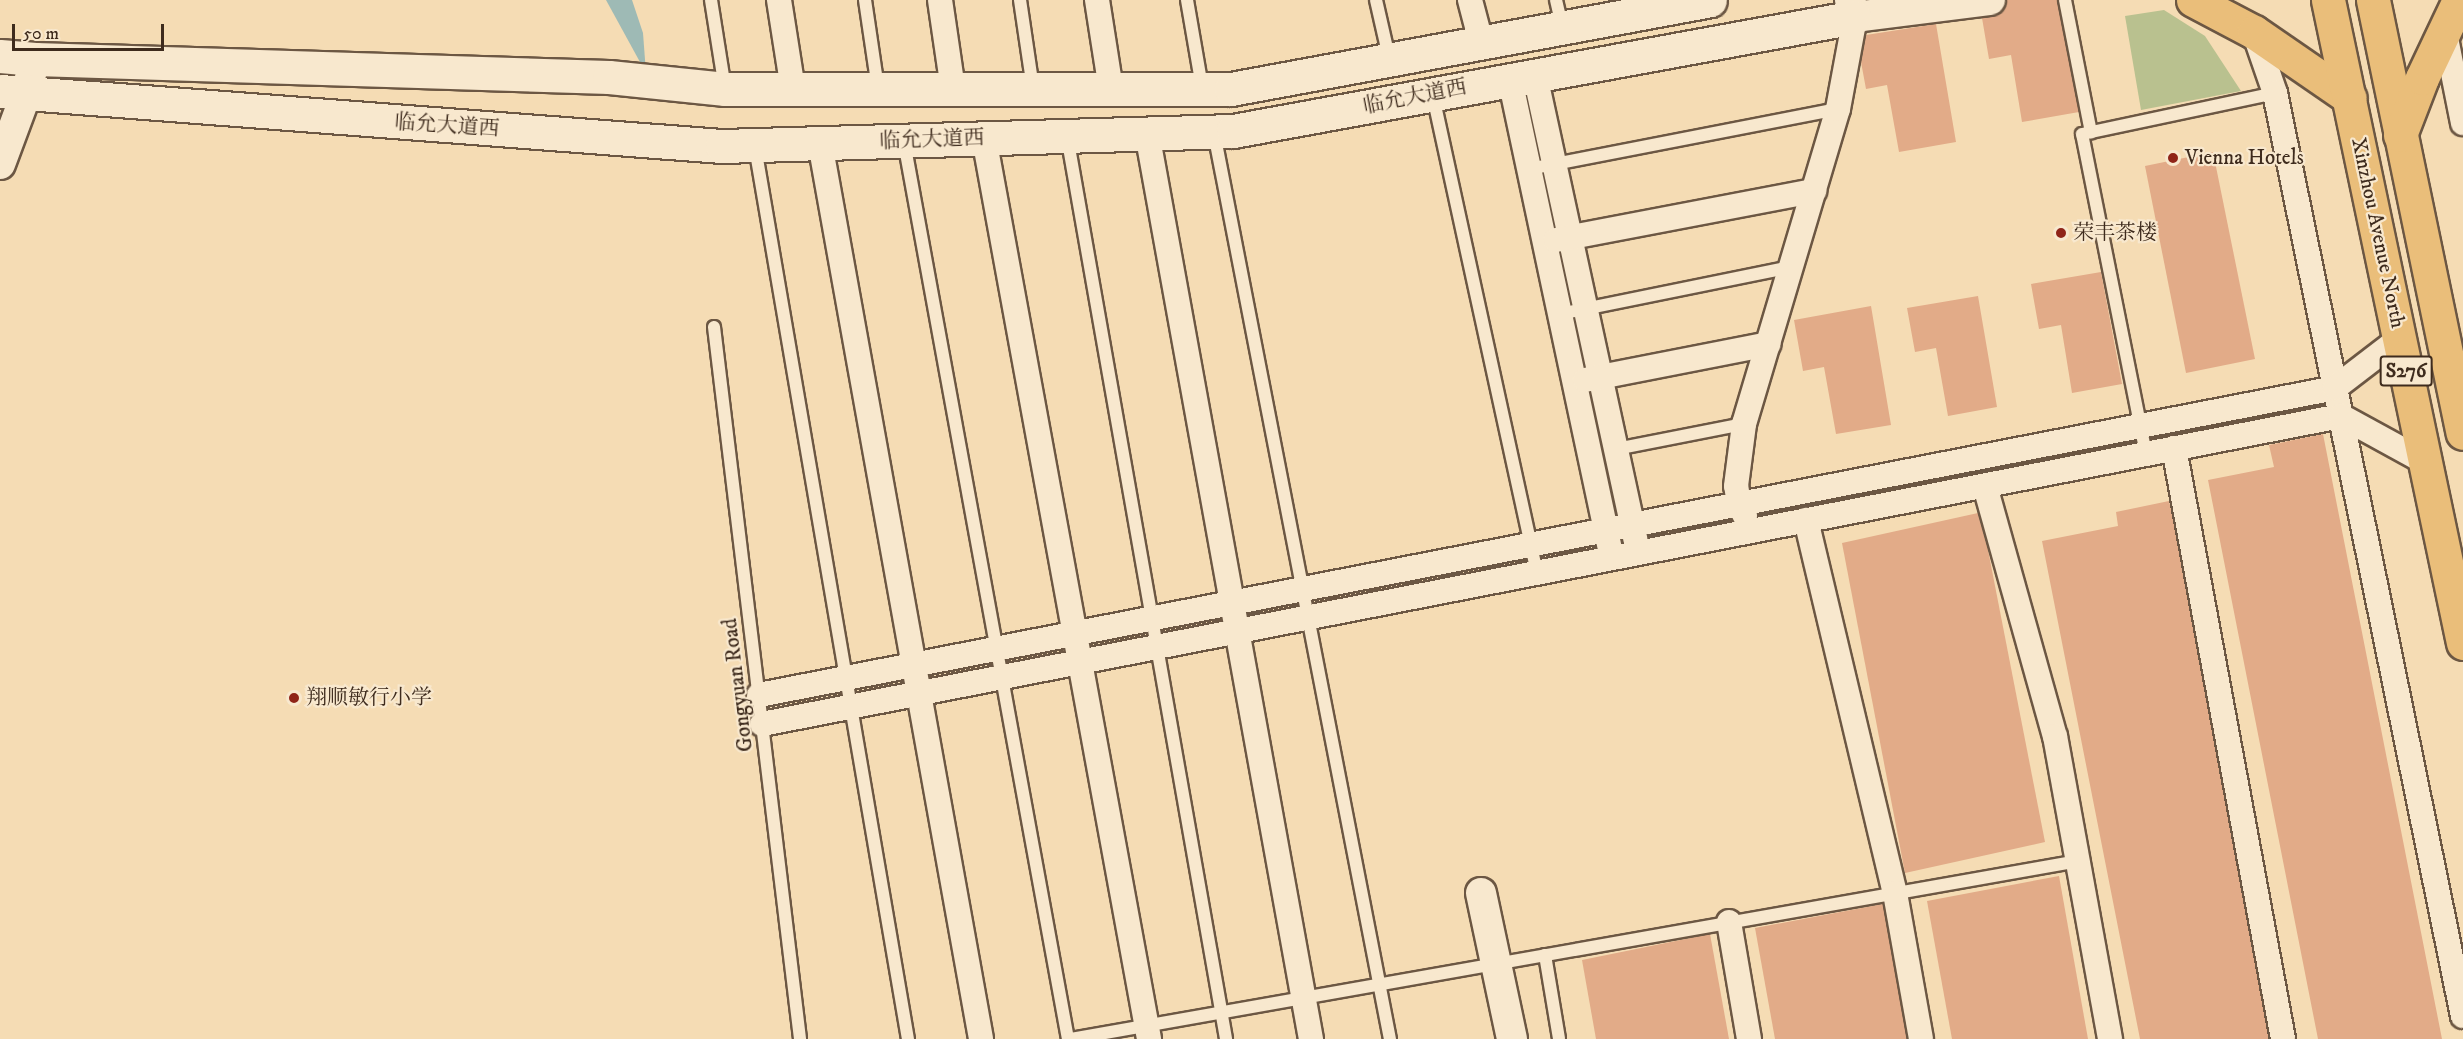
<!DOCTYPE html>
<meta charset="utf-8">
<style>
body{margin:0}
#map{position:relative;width:2463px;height:1039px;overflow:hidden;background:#f5dcb4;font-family:"IM FELL DW Pica","Noto Serif SC",serif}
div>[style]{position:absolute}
.green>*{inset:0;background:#b9c18f}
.water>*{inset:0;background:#9ebab5}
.building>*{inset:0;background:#e2ab88}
.roads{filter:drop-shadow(2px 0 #6c5743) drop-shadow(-2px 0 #6c5743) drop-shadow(0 2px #6c5743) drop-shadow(0 -2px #6c5743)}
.service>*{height:12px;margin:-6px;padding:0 6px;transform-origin:6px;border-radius:6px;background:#f8e8ce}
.minor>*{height:24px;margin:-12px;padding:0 12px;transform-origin:12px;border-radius:12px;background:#f8e8ce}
.tertiary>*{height:30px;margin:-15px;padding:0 15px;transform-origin:15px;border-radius:15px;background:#f8e8ce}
.secondary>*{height:33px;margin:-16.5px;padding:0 16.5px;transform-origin:16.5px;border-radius:16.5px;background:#f8e8ce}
.primary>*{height:33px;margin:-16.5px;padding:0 16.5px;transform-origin:16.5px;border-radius:16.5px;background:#eabe7a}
.dots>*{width:16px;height:16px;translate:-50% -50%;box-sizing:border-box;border:3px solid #f8e8ce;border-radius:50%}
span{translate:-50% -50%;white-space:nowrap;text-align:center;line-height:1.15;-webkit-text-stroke:4.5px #f8e8ce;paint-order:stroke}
.shield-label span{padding:2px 4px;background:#f8e8ce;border:2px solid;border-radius:4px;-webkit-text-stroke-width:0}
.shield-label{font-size:20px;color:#3e2b1d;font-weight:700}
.street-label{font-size:21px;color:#3e2b1d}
.poi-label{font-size:21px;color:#3e2b1d}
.left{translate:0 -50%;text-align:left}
.scale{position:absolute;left:12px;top:24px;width:152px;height:27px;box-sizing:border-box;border:3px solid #3e2b1d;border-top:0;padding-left:8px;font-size:18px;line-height:21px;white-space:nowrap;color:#3e2b1d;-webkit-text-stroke:4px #f8e8ce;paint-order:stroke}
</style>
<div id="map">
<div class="green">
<i style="clip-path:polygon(2164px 10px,2205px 36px,2241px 91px,2141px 110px,2125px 16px)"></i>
</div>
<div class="water">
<i style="clip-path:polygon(606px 0,632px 0,643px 33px,646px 73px)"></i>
</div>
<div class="building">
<i style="clip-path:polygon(2007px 0,2057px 0,2079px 112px,2022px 122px,2011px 55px,1989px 59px,1982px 18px,2000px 14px)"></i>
<i style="clip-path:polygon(1936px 24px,1956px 142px,1899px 152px,1887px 85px,1866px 89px,1861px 62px,1866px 35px)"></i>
<i style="clip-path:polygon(2213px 152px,2255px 359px,2186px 373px,2145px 166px)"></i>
<i style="clip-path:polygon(2101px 272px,2122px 384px,2072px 393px,2061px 325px,2039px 329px,2031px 284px)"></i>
<i style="clip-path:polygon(1978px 296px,1997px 407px,1948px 416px,1936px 348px,1915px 352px,1907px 308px)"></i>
<i style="clip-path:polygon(1871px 306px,1891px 425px,1836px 434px,1824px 367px,1803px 371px,1794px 320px)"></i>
<i style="clip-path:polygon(2323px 434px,2442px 1039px,2318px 1039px,2208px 480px,2274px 467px,2269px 445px)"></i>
<i style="clip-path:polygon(2169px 501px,2172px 513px,2269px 1039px,2140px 1039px,2042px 541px,2118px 526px,2116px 512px)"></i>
<i style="clip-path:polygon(1978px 513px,1988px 550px,2045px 842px,1905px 873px,1842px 543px)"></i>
<i style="clip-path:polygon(2059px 876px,2088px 1039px,1952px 1039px,1927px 901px)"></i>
<i style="clip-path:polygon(1883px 904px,1907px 1039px,1775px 1039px,1755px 928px)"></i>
<i style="clip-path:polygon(1710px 934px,1729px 1039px,1596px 1039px,1582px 960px)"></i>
</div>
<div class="roads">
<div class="service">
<i style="left:711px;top:0;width:89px;rotate:81deg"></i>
<i style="left:865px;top:0;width:89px;rotate:81.6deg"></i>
<i style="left:1020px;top:0;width:89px;rotate:81.6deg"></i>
<i style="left:1187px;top:0;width:88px;rotate:80.2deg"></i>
<i style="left:1376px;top:0;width:58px;rotate:77.2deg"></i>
<i style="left:1556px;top:0;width:26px;rotate:77deg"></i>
<i style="left:2065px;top:0;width:135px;rotate:78.9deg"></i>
<i style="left:1433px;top:96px;width:488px;rotate:77.7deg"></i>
<i style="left:1214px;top:133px;width:923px;rotate:79.01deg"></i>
<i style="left:1067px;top:136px;width:917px;rotate:80.01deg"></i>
<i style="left:904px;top:142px;width:912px;rotate:79.64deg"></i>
<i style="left:755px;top:147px;width:905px;rotate:80.27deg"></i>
<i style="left:1529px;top:169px;width:315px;rotate:-11deg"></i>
<i style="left:1560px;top:314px;width:236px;rotate:-11.5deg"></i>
<i style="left:714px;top:327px;width:717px;rotate:83.11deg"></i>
<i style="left:1611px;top:450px;width:136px;rotate:-11.1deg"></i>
<i style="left:2146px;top:454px;width:326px;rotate:-101.3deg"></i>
<i style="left:2082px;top:134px;width:197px;rotate:-12deg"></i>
<i style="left:1545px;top:955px;width:85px;rotate:80.5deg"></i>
<i style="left:1071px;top:1039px;width:1023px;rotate:-10.02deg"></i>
</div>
<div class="minor">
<i style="left:779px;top:0;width:90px;rotate:81.1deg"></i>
<i style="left:940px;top:0;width:90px;rotate:81.7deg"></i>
<i style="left:1097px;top:0;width:90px;rotate:81.1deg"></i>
<i style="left:1470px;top:0;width:43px;rotate:75.3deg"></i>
<i style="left:2444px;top:28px;width:97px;rotate:78.7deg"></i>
<i style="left:2254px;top:32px;width:65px;rotate:71deg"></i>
<i style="left:2275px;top:93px;width:942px;rotate:78.49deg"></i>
<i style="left:1535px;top:75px;width:475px;rotate:77.8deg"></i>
<i style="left:1510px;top:79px;width:477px;rotate:78deg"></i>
<i style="left:1147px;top:133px;width:921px;rotate:79.74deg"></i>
<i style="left:984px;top:138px;width:916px;rotate:79.62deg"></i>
<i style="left:820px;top:143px;width:910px;rotate:79.81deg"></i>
<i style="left:1556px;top:240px;width:263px;rotate:-10.8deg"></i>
<i style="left:1585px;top:380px;width:187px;rotate:-11.1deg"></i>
<i style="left:2174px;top:448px;width:601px;rotate:79.55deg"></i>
<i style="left:1985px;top:486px;width:260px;rotate:74.4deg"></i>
<i style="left:2055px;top:736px;width:308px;rotate:79.7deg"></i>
<i style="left:1745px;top:516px;width:13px;rotate:-117deg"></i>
<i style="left:1739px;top:504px;width:18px;rotate:-99deg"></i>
<i style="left:1736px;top:486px;width:63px;rotate:-82.6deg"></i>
<i style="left:1744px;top:424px;width:329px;rotate:-73.4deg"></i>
<i style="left:1838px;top:109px;width:94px;rotate:-79.5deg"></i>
<i style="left:1855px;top:17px;width:16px;rotate:-105deg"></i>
<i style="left:1806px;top:520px;width:383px;rotate:76.6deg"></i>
<i style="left:1895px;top:893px;width:148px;rotate:79.9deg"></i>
<i style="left:759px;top:695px;width:1606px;rotate:-11.02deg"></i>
<i style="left:2335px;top:388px;width:82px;rotate:-37.6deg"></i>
<i style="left:762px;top:724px;width:1609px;rotate:-11.04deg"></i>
<i style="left:2341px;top:416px;width:96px;rotate:28.7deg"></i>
<i style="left:1729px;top:922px;width:119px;rotate:80.3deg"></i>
</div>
<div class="tertiary">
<i style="left:1850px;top:0;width:18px;rotate:74deg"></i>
<i style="left:1855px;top:17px;width:136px;rotate:-7.2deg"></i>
<i style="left:0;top:164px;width:75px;rotate:-69.6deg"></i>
<i style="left:26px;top:94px;width:36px;rotate:-76deg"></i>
<i style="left:1481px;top:893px;width:149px;rotate:78deg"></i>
</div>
<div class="secondary">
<i style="left:0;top:56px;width:35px;rotate:5deg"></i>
<i style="left:35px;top:59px;width:574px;rotate:1.8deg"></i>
<i style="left:609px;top:77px;width:117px;rotate:5.9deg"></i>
<i style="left:725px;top:89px;width:506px"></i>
<i style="left:1231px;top:89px;width:487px;rotate:-10.5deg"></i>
<i style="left:0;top:91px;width:724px;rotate:4.36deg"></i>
<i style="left:722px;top:146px;width:511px;rotate:-1.68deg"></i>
<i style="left:1233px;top:131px;width:632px;rotate:-10.39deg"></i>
</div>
<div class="primary">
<i style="left:2193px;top:0;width:69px;rotate:27.7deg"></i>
<i style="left:2254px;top:32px;width:116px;rotate:34.5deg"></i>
<i style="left:2328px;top:0;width:657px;rotate:78.14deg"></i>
<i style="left:2373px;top:0;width:442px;rotate:78.3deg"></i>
<i style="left:2400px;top:135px;width:61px;rotate:-68.9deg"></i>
<i style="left:2422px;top:78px;width:86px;rotate:-64.6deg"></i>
</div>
</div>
<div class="dots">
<i style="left:2173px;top:158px;background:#8f2418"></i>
<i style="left:2061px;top:233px;background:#8f2418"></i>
<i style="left:294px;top:698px;background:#8f2418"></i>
</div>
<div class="shield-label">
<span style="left:2406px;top:371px">S276</span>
</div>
<div class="street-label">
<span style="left:1415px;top:97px;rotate:-11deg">临允大道西</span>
<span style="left:447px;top:126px;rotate:4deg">临允大道西</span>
<span style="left:932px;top:140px;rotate:-2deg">临允大道西</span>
<span style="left:2378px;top:233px;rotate:78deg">Xinzhou Avenue North</span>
<span style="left:738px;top:685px;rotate:-97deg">Gongyuan Road</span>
</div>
<div class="poi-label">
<span class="left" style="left:2185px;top:158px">Vienna Hotels</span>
<span class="left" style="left:2073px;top:233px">荣丰茶楼</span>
<span class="left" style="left:306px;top:698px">翔顺敏行小学</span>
</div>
<div class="scale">50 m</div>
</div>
